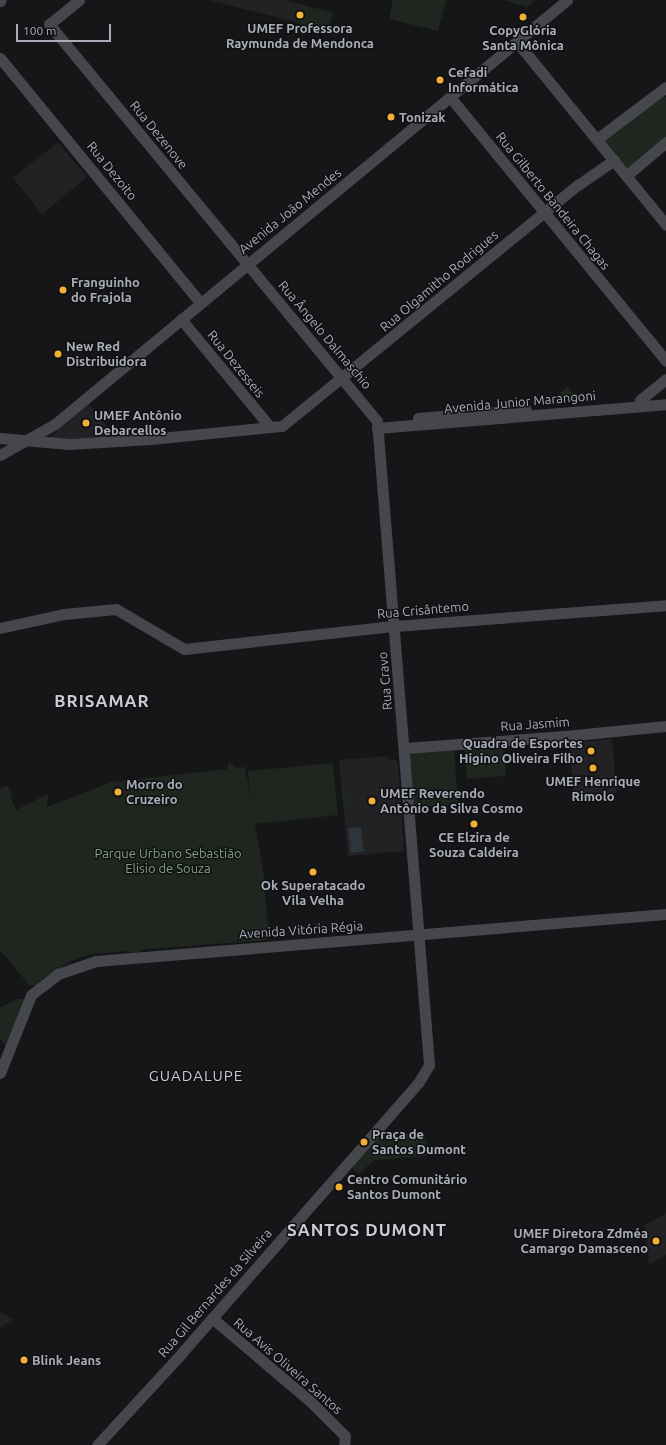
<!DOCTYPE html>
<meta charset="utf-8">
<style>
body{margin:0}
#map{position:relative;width:666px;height:1445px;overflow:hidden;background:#161618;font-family:Ubuntu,sans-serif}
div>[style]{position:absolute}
.built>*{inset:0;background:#222225}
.green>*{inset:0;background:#1e261f}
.water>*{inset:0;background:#2c353c}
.secondary>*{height:11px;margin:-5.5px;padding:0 5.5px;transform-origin:5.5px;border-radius:5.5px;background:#45474d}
.dots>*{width:11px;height:11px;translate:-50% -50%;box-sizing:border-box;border:2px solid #111113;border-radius:50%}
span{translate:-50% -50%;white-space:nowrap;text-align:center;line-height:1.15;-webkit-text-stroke:3px #111113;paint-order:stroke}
.poi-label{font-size:13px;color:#a8adb8;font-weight:700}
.left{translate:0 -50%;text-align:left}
.right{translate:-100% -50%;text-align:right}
.street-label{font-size:13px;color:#a8adb8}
.park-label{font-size:13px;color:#7fa381}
.quarter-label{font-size:15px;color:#c9ccd4;letter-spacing:1px}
.district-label{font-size:17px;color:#c9ccd4;font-weight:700;letter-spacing:1px}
.scale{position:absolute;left:16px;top:24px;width:95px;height:18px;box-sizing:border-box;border:2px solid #a8adb8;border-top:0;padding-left:5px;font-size:12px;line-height:14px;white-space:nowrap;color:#a8adb8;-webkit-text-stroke:3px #111113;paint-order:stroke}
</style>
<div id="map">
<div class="built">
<i style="clip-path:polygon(209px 0,283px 0,331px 12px,333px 15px,327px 30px)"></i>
<i style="clip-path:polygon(58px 142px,87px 177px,42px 214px,13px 178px)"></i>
<i style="clip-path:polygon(89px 404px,116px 436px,50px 440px,49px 438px)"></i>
<i style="clip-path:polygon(612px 739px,617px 793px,574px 797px,569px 743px)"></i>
<i style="clip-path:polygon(387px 756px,387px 759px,396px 760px,398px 764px,404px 851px,348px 856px,339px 760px)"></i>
<i style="clip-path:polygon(666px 1213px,666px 1255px,649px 1265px,645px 1225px)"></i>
<i style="clip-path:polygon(0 1312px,13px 1319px,0 1328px)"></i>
</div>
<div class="green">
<i style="clip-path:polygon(393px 0,446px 0,438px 31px,389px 19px)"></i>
<i style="clip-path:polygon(504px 0,536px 0,527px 7px)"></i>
<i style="clip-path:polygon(301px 5px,331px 12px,327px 30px,297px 23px)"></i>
<i style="clip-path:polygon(661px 97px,666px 97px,666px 140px,629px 169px,625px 168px,605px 141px,605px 138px)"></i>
<i style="clip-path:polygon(568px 387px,580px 402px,547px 404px)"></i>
<i style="clip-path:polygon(503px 746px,506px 776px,467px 779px,464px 749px)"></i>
<i style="clip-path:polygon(454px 749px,458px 804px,413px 808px,408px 753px)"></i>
<i style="clip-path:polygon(229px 762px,236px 768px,245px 767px,251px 800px,248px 771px,333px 763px,338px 815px,255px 824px,264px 877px,269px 940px,145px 949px,135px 954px,128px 951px,92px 954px,71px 961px,42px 979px,37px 985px,29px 985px,0 950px,0 789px,7px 785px,13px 794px,10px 796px,16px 810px,48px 794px,47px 807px,112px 782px,227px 769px)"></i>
<i style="clip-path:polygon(355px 791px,356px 809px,344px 810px,342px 792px)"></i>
<i style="clip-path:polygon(18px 999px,29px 999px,7px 1047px,0 1039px,0 1007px)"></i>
<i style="clip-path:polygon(425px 1132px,427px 1156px,374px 1160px,359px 1174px,353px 1169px,352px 1166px,381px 1135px)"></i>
</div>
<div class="water">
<i style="clip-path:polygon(361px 827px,364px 851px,351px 853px,348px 828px)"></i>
</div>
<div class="secondary">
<i style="left:79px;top:0;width:38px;rotate:141deg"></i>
<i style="left:49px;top:24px;width:515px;rotate:50.44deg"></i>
<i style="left:377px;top:421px;width:646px;rotate:85.38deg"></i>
<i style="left:429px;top:1065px;width:21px;rotate:121deg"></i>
<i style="left:418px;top:1083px;width:359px;rotate:131.2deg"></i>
<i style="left:182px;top:1353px;width:125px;rotate:132.7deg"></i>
<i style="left:0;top:1px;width:1px;rotate:-45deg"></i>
<i style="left:517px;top:42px;width:236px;rotate:50.8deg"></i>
<i style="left:0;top:58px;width:315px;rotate:50.7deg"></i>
<i style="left:450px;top:97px;width:341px;rotate:50.7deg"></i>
<i style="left:597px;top:139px;width:86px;rotate:-37deg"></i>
<i style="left:627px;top:175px;width:51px;rotate:-40.2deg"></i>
<i style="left:181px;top:319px;width:140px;rotate:50.5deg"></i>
<i style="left:641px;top:406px;width:6px;rotate:-99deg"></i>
<i style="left:640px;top:400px;width:33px;rotate:-39deg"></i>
<i style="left:418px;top:418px;width:108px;rotate:-4.8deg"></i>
<i style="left:377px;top:428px;width:290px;rotate:-4.7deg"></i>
<i style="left:0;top:438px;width:69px;rotate:5deg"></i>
<i style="left:69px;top:444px;width:82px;rotate:-3.5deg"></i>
<i style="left:151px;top:439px;width:132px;rotate:-5.7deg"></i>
<i style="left:282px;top:426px;width:382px;rotate:-39.2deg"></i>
<i style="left:578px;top:185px;width:44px;rotate:-34.8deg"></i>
<i style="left:0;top:455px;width:63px;rotate:-29.4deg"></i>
<i style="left:55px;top:424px;width:665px;rotate:-39.63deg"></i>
<i style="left:0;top:628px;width:66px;rotate:-12.3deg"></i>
<i style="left:64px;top:614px;width:52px;rotate:-5.5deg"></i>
<i style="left:116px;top:609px;width:79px;rotate:30.5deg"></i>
<i style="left:184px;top:649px;width:199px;rotate:-6.3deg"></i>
<i style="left:382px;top:627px;width:285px;rotate:-4.4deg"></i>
<i style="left:405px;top:748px;width:160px;rotate:-4.3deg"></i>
<i style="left:565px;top:736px;width:101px;rotate:-5.7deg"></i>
<i style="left:0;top:1073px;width:84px;rotate:-68.3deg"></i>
<i style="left:31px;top:995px;width:34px;rotate:-38deg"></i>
<i style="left:58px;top:974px;width:40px;rotate:-18.9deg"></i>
<i style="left:96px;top:961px;width:572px;rotate:-4.71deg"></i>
<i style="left:212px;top:1318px;width:128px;rotate:40.3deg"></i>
<i style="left:310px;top:1401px;width:49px;rotate:45deg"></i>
<i style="left:345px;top:1436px;width:9px;rotate:96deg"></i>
</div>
<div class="dots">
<i style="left:300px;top:15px;background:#f2b134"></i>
<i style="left:523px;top:17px;background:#f2b134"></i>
<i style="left:440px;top:80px;background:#f2b134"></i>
<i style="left:391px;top:117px;background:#f2b134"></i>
<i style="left:63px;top:290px;background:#f2b134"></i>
<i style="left:58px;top:354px;background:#f2b134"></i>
<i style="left:86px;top:423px;background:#f2b134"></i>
<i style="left:591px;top:751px;background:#f2b134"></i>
<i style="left:593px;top:768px;background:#f2b134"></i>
<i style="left:118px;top:792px;background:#f2b134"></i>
<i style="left:372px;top:801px;background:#f2b134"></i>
<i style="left:474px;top:824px;background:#f2b134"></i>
<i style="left:313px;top:872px;background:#f2b134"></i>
<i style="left:364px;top:1142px;background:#f2b134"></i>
<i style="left:339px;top:1187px;background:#f2b134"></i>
<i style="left:656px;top:1241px;background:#f2b134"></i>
<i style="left:24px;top:1360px;background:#f2b134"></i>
</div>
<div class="poi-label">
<span style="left:300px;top:36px">UMEF Professora<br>Raymunda de Mendonca</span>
<span style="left:523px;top:38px">CopyGlória<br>Santa Mônica</span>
<span class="left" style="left:448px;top:80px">Cefadi<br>Informática</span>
<span class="left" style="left:399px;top:117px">Tonizak</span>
<span class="left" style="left:71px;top:290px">Franguinho<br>do Frajola</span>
<span class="left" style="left:66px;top:354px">New Red<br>Distribuidora</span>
<span class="left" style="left:94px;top:423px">UMEF Antônio<br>Debarcellos</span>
<span class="right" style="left:583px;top:751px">Quadra de Esportes<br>Higino Oliveira Filho</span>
<span style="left:593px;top:789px">UMEF Henrique<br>Rimolo</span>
<span class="left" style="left:126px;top:792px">Morro do<br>Cruzeiro</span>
<span class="left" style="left:380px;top:801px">UMEF Reverendo<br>Antônio da Silva Cosmo</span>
<span style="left:474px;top:845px">CE Elzira de<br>Souza Caldeira</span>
<span style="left:313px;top:893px">Ok Superatacado<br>Vila Velha</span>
<span class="left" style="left:372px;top:1142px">Praça de<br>Santos Dumont</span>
<span class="left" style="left:347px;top:1187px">Centro Comunitário<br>Santos Dumont</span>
<span class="right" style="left:648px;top:1241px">UMEF Diretora Zdméa<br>Camargo Damasceno</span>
<span class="left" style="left:32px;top:1360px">Blink Jeans</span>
</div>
<div class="street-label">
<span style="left:159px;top:135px;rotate:51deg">Rua Dezenove</span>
<span style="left:112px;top:171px;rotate:51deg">Rua Dezoito</span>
<span style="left:553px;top:201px;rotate:51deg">Rua Gilberto Bandeira Chagas</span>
<span style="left:290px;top:211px;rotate:-39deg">Avenida João Mendes</span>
<span style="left:439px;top:281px;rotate:-40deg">Rua Olgamitho Rodrigues</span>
<span style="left:325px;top:335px;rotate:50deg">Rua Ângelo Dalmaschio</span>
<span style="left:236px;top:364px;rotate:51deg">Rua Dezesseis</span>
<span style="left:520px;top:402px;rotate:-5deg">Avenida Junior Marangoni</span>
<span style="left:423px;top:610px;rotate:-5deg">Rua Crisântemo</span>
<span style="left:385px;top:681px;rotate:-95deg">Rua Cravo</span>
<span style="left:535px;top:724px;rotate:-4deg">Rua Jasmim</span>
<span style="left:301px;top:930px;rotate:-4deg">Avenida Vitória Régia</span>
<span style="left:215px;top:1293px;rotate:-49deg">Rua Gil Bernardes da Silveira</span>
<span style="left:288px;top:1366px;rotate:41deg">Rua Avis Oliveira Santos</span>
</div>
<div class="park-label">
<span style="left:168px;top:861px">Parque Urbano Sebastião<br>Elisio de Souza</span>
</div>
<div class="quarter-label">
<span style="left:196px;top:1076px">GUADALUPE</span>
</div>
<div class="district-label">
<span style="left:102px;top:701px">BRISAMAR</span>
<span style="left:367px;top:1230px">SANTOS DUMONT</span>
</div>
<div class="scale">100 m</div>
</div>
